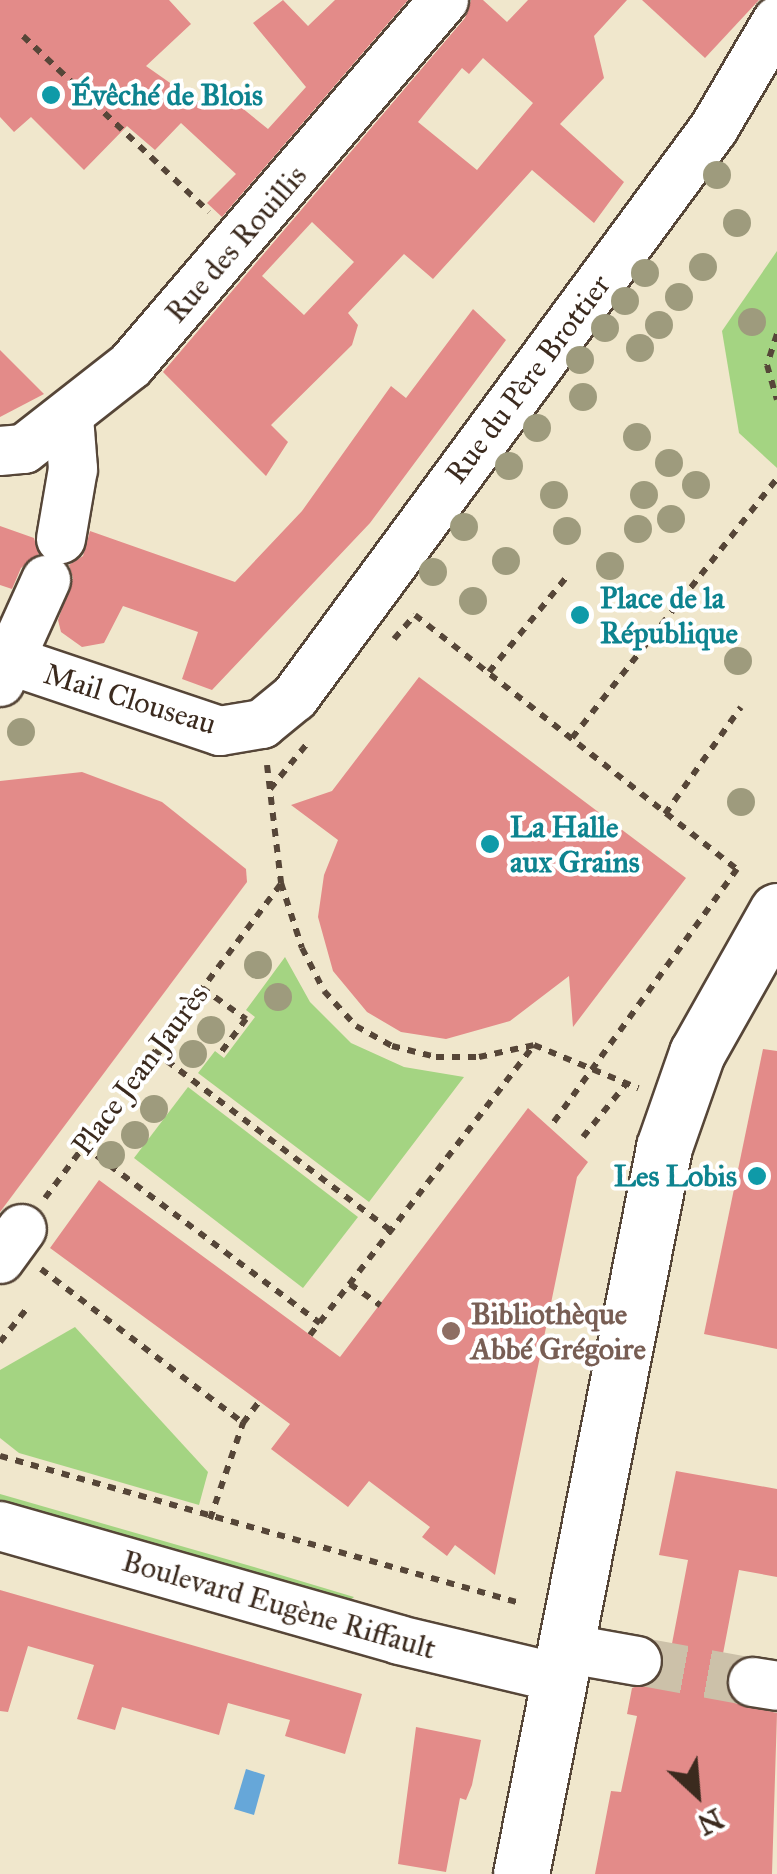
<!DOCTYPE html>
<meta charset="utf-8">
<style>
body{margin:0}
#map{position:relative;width:777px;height:1874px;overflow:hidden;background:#f0e7cc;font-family:"IM FELL Great Primer",serif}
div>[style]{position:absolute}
.green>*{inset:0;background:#a4d482}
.water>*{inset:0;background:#66a7d9}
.building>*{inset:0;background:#e38b89}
.minor-tunnel>*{height:48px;margin-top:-24px;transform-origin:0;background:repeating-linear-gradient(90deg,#ccc1a9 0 48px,transparent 0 72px)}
.path>*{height:6px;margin-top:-3px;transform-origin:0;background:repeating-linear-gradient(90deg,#564638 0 8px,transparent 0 16px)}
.roads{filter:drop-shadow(2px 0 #564638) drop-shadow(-2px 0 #564638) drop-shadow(0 2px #564638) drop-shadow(0 -2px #564638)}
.minor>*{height:48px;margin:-24px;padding:0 24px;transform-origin:24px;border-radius:24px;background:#fff}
.major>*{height:55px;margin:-27.5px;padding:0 27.5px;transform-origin:27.5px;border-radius:27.5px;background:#fff}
.trees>*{width:28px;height:28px;margin:-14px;border-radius:50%;background:#9e9b7d}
.dots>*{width:28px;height:28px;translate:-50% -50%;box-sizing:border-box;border:5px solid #fff;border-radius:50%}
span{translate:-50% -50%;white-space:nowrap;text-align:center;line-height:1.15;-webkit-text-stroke:8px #fff;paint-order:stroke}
.culture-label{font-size:30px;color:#0d838f;font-weight:700}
.left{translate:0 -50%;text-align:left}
.right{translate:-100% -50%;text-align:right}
.street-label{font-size:30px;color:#3b2a1e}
.education-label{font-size:30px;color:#785e54;font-weight:700}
.north{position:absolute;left:647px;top:1744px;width:100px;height:100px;-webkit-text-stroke:8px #fff;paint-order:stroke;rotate:154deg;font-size:28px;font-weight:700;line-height:40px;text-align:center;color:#3b2a1e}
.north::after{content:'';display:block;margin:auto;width:35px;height:45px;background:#3b2a1e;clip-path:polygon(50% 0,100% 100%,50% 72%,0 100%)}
</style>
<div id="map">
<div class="green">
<i style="clip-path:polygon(777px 251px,777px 468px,739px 433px,722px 331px)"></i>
<i style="clip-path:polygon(285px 957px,310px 1002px,351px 1043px,404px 1067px,464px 1077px,369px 1202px,198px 1073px,215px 1051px,224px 1058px,255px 1017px,246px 1010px)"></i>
<i style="clip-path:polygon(188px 1087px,358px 1217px,303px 1288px,134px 1158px)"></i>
<i style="clip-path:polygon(75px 1327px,208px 1472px,199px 1505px,19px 1453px,0 1438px,0 1370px)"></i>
<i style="clip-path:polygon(0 1494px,254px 1567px,354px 1597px,345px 1605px,0 1504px)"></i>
</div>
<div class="water">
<i style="clip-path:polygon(246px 1769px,265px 1775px,254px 1815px,234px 1809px)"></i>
</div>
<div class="building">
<i style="clip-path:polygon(0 0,169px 0,191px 24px,146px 66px,200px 104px,215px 86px,268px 129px,306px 87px,253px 23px,283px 0,308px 26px,335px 0,408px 0,222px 217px,207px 203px,236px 174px,181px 123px,155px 150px,127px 126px,84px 170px,31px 117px,14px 132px,0 117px)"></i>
<i style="clip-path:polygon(evenodd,471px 0,483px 0,507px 22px,528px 0,627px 0,594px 36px,604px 78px,560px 124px,624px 182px,594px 223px,532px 170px,433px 279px,404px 254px,348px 313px,358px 325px,352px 345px,271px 425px,288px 442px,266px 476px,163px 372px,465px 18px,471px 0,483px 58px,533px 103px,477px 170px,418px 122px,462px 68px,469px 74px,483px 58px,471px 0,312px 222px,354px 262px,304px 315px,262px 276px,312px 222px)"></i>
<i style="clip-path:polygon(642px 0,759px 0,705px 58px)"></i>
<i style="clip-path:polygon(473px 309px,506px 340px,370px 523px,212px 690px,182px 679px,198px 632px,123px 606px,104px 643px,82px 647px,61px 632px,58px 620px,73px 578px,69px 565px,83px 556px,90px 531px,235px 582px,302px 511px,391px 386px,406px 398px)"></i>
<i style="clip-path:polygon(0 350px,44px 394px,0 417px)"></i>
<i style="clip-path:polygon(0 526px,34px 538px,39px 554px,21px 568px,12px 589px,0 585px)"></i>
<i style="clip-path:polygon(419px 677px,686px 878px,573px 1027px,569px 976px,510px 1021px,446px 1039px,401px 1032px,367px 1012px,333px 971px,318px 917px,324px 875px,338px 840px,291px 805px,332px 791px)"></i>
<i style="clip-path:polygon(82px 772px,162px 802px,246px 869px,247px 882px,0 1212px,0 781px)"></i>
<i style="clip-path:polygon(763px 1049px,777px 1051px,777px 1349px,704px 1334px)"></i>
<i style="clip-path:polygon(528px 1108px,588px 1162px,577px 1177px,495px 1575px,455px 1545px,447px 1556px,422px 1537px,430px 1527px,369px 1481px,348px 1507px,271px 1449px,290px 1424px,50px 1248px,99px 1180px,340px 1357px)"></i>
<i style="clip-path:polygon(676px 1471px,777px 1489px,777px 1577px,739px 1570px,721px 1664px,731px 1666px,727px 1691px,735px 1703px,777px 1713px,772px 1874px,595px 1874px,611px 1791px,621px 1792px,637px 1716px,627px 1714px,632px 1688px,657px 1679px,663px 1652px,670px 1654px,688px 1560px,659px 1555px)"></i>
<i style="clip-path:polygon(0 1590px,362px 1694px,345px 1754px,285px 1736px,290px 1720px,228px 1703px,219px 1735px,122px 1707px,115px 1730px,77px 1719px,94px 1665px,28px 1646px,8px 1712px,0 1711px)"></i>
<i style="clip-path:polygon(416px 1727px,481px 1740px,472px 1785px,466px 1800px,460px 1798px,446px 1872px,398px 1864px)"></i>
</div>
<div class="minor-tunnel">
<i style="left:637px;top:1661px;width:118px;rotate:10.3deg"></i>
</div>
<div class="path">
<i style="left:23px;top:36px;width:256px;rotate:43.4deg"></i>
<i style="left:777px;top:334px;width:33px;rotate:108deg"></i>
<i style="left:767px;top:365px;width:36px;rotate:74deg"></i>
<i style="left:394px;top:639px;width:32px;rotate:-49deg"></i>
<i style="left:415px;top:615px;width:410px;rotate:38.3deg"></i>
<i style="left:737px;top:869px;width:317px;rotate:125.9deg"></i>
<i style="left:489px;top:672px;width:127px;rotate:-50.8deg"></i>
<i style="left:572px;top:738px;width:331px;rotate:-51.7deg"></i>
<i style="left:267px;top:765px;width:119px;rotate:83.2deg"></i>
<i style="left:281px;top:883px;width:68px;rotate:72.1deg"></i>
<i style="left:302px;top:948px;width:48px;rotate:62.9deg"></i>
<i style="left:324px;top:991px;width:47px;rotate:47.6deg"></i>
<i style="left:356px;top:1026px;width:41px;rotate:29.1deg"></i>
<i style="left:392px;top:1046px;width:45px;rotate:14deg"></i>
<i style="left:436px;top:1057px;width:43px"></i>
<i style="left:479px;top:1057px;width:56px;rotate:-12.3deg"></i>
<i style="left:270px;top:789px;width:57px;rotate:-50.7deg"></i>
<i style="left:665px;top:814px;width:131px;rotate:-54.6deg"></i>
<i style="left:202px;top:988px;width:54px;rotate:35.2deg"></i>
<i style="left:246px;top:1019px;width:45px;rotate:126.9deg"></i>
<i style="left:154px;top:1051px;width:298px;rotate:37.2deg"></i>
<i style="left:583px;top:1137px;width:68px;rotate:-50.9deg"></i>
<i style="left:84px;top:1146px;width:295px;rotate:36.9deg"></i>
<i style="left:45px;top:1198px;width:393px;rotate:-53.1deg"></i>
<i style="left:41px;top:1269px;width:254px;rotate:37.3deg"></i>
<i style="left:350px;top:1284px;width:37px;rotate:35deg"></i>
<i style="left:310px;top:1335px;width:366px;rotate:-52.3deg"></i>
<i style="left:534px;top:1045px;width:113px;rotate:22.5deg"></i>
<i style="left:0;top:1342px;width:45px;rotate:-51.3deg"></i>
<i style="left:0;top:1456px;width:540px;rotate:15.79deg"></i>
<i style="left:210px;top:1519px;width:102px;rotate:-71deg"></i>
<i style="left:243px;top:1423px;width:26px;rotate:-53deg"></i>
</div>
<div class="roads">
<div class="minor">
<i style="left:0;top:451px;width:24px;rotate:-5deg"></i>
<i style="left:24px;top:449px;width:136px;rotate:-38.1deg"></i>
<i style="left:131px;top:365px;width:481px;rotate:-49.4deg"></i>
<i style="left:61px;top:539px;width:71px;rotate:-80.3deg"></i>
<i style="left:73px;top:469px;width:52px;rotate:-94.4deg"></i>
<i style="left:0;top:657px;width:232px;rotate:18.6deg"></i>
<i style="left:220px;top:731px;width:43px;rotate:-9.5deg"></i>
<i style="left:262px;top:724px;width:43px;rotate:-39.3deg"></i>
<i style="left:295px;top:697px;width:707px;rotate:-53.63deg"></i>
<i style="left:714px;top:128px;width:124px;rotate:-59.5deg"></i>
<i style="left:0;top:682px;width:112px;rotate:-65.7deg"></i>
<i style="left:0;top:1259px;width:37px;rotate:-54deg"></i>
<i style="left:0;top:1526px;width:415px;rotate:15.9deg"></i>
<i style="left:399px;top:1640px;width:164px;rotate:13.4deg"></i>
<i style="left:564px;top:1648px;width:74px;rotate:10.1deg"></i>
<i style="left:753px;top:1682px;width:24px;rotate:9deg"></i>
</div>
<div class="major">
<i style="left:521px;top:1874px;width:741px;rotate:-78.87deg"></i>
<i style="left:664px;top:1147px;width:100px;rotate:-70.7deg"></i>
<i style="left:697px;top:1053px;width:163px;rotate:-60.6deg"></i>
</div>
</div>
<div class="trees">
<i style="left:717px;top:175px"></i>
<i style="left:737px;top:223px"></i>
<i style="left:703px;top:267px"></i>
<i style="left:645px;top:273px"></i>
<i style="left:679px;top:297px"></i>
<i style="left:625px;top:301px"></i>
<i style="left:752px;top:322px"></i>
<i style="left:659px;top:325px"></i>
<i style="left:605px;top:328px"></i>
<i style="left:640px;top:348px"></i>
<i style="left:580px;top:360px"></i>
<i style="left:583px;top:397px"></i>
<i style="left:537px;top:428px"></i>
<i style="left:637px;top:437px"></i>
<i style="left:669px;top:463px"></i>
<i style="left:509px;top:466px"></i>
<i style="left:696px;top:485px"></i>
<i style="left:554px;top:495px"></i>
<i style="left:644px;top:495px"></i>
<i style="left:671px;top:519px"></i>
<i style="left:464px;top:527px"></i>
<i style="left:638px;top:529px"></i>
<i style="left:567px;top:531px"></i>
<i style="left:506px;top:561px"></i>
<i style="left:610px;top:566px"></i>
<i style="left:433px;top:572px"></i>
<i style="left:473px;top:601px"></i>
<i style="left:738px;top:661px"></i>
<i style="left:21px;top:732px"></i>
<i style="left:741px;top:802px"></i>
<i style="left:258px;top:965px"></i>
<i style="left:278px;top:997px"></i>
<i style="left:211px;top:1030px"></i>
<i style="left:193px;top:1054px"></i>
<i style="left:154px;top:1109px"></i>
<i style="left:135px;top:1135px"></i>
<i style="left:111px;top:1155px"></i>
</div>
<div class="dots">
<i style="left:51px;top:95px;background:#0f9aa8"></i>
<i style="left:580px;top:615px;background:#0f9aa8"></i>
<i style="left:490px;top:844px;background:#0f9aa8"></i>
<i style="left:757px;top:1176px;background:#0f9aa8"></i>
<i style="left:451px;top:1331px;background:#8d6e63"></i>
</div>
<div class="culture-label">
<span class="left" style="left:71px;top:95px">Évêché de Blois</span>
<span class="left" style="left:600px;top:615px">Place de la<br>République</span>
<span class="left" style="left:510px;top:844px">La Halle<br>aux Grains</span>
<span class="right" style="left:737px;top:1176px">Les Lobis</span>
</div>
<div class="street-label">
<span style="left:236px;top:244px;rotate:-49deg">Rue des Rouillis</span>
<span style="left:528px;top:379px;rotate:-53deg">Rue du Père Brottier</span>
<span style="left:130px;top:699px;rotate:17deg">Mail Clouseau</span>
<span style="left:140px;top:1070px;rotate:-53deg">Place Jean Jaurès</span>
<span style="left:279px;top:1605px;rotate:16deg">Boulevard Eugène Riffault</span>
</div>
<div class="education-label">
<span class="left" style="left:471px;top:1331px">Bibliothèque<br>Abbé Grégoire</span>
</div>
<div class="north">N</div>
</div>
